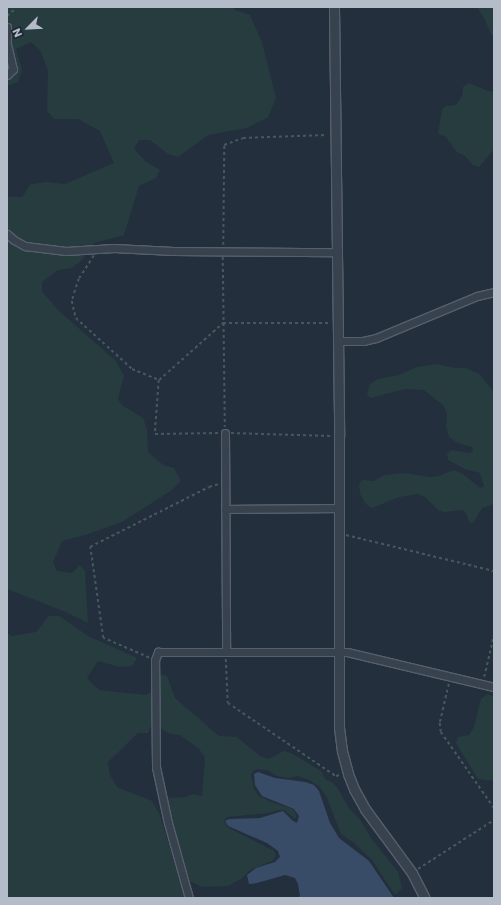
<!DOCTYPE html>
<style>
body{margin:0}
#map{position:relative;width:501px;height:905px;overflow:hidden;background:#242f3e;font-family:Poppins,sans-serif}
div>[style]{position:absolute}
.green>*{inset:0;background:#263c3f}
.water>*{inset:0;background:#394c67}
.path>*{height:1.5px;margin-top:-0.75px;transform-origin:0;background:repeating-linear-gradient(90deg,#44595c 0 3px,transparent 0 6px)}
.roads{filter:drop-shadow(1px 0 #565f6c) drop-shadow(-1px 0 #565f6c) drop-shadow(0 1px #565f6c) drop-shadow(0 -1px #565f6c)}
.minor>*{height:7px;margin:-3.5px;padding:0 3.5px;transform-origin:3.5px;border-radius:3.5px;background:#38414e}
.tertiary>*{height:9px;margin:-4.5px;padding:0 4.5px;transform-origin:4.5px;border-radius:4.5px;background:#38414e}
span{translate:-50% -50%;white-space:nowrap;text-align:center;line-height:1.15;-webkit-text-stroke:3px #1d2633;paint-order:stroke}
.frame{position:absolute;inset:0;border:8px solid #b4bcc9;pointer-events:none}
.north{position:absolute;left:8px;top:8px;width:40px;height:40px;-webkit-text-stroke:3px #1d2633;paint-order:stroke;rotate:246deg;font-size:11px;font-weight:700;line-height:16px;text-align:center;color:#b4bcc9}
.north::after{content:'';display:block;margin:auto;width:14px;height:18px;background:#b4bcc9;clip-path:polygon(50% 0,100% 100%,50% 72%,0 100%)}
</style>
<div id="map">
<div class="green">
<i style="clip-path:polygon(7px 7px,234px 7px,235px 10px,250px 15px,262px 42px,276px 98px,268px 117px,247px 128px,208px 135px,178px 157px,168px 154px,150px 140px,139px 140px,134px 149px,146px 162px,160px 170px,156px 178px,139px 186px,124px 235px,94px 243px,82px 260px,72px 268px,58px 270px,42px 282px,42px 292px,59px 311px,115px 360px,124px 376px,118px 399px,122px 405px,143px 418px,147px 429px,148px 452px,163px 465px,174px 468px,181px 481px,172px 490px,122px 522px,85px 535px,62px 541px,53px 562px,57px 571px,72px 573px,80px 565px,85px 571px,88px 623px,66px 612px,7px 589px,7px 197px,22px 197px,31px 184px,47px 182px,65px 184px,114px 163px,100px 131px,78px 119px,54px 119px,47px 111px,48px 71px,40px 50px,31px 42px,16px 49px,22px 70px,18px 82px,7px 86px)"></i>
<i style="clip-path:polygon(477px 7px,494px 7px,494px 38px,491px 34px,485px 20px)"></i>
<i style="clip-path:polygon(469px 83px,488px 91px,494px 91px,494px 149px,479px 167px,473px 165px,465px 156px,457px 152px,445px 136px,438px 134px,442px 109px,447px 106px,456px 105px,462px 96px,463px 87px)"></i>
<i style="clip-path:polygon(437px 364px,455px 368px,466px 368px,479px 374px,494px 392px,494px 504px,482px 508px,473px 523px,469px 522px,467px 515px,463px 510px,444px 512px,438px 510px,425px 497px,418px 494px,399px 497px,372px 508px,366px 504px,360px 494px,359px 484px,362px 480px,373px 481px,385px 475px,404px 473px,430px 477px,439px 476px,454px 470px,463px 474px,480px 488px,484px 486px,480px 473px,465px 469px,448px 460px,447px 454px,451px 450px,470px 453px,473px 451px,472px 447px,458px 443px,449px 437px,446px 427px,447px 414px,443px 405px,434px 398px,424px 390px,405px 389px,371px 398px,367px 395px,370px 384px,378px 379px,399px 375px,417px 367px)"></i>
<i style="clip-path:polygon(49px 616px,59px 616px,88px 636px,137px 658px,132px 666px,120px 667px,98px 661px,87px 678px,99px 690px,146px 695px,160px 687px,160px 674px,167px 676px,175px 698px,219px 736px,237px 737px,260px 756px,269px 759px,284px 751px,291px 753px,321px 771px,326px 780px,332px 782px,339px 790px,348px 807px,361px 821px,371px 838px,398px 872px,402px 888px,395px 895px,372px 860px,354px 843px,341px 834px,327px 798px,319px 786px,309px 780px,298px 776px,289px 778px,277px 776px,267px 770px,256px 769px,251px 774px,254px 789px,259px 796px,271px 802px,293px 809px,297px 816px,295px 819px,284px 810px,279px 810px,268px 813px,227px 817px,224px 821px,227px 827px,274px 851px,276px 856px,272px 861px,252px 869px,241px 879px,228px 886px,202px 887px,190px 881px,172px 821px,168px 798px,185px 797px,193px 794px,202px 796px,205px 757px,199px 749px,180px 735px,171px 734px,163px 730px,159px 724px,152px 724px,148px 733px,138px 733px,108px 762px,110px 775px,117px 787px,152px 801px,160px 815px,185px 898px,7px 898px,7px 633px,12px 636px,36px 632px)"></i>
<i style="clip-path:polygon(487px 694px,494px 696px,494px 781px,478px 779px,456px 743px,458px 737px,469px 735px,474px 727px,481px 699px)"></i>
</div>
<div class="water">
<i style="clip-path:polygon(258px 772px,275px 778px,305px 782px,314px 785px,319px 791px,330px 823px,339px 838px,369px 861px,394px 898px,298px 898px,300px 896px,298px 884px,295px 878px,285px 875px,257px 883px,249px 884px,247px 875px,256px 868px,275px 862px,280px 857px,278px 851px,267px 843px,228px 826px,225px 821px,229px 819px,260px 818px,283px 811px,293px 821px,297px 823px,299px 816px,294px 809px,262px 796px,255px 785px,254px 774px)"></i>
</div>
<div class="path">
<i style="left:7px;top:16px;width:13px;rotate:-42deg"></i>
<i style="left:223px;top:245px;width:100px;rotate:-89.4deg"></i>
<i style="left:224px;top:145px;width:20px;rotate:-20deg"></i>
<i style="left:243px;top:138px;width:84px;rotate:-2deg"></i>
<i style="left:94px;top:256px;width:27px;rotate:123deg"></i>
<i style="left:79px;top:279px;width:23px;rotate:108deg"></i>
<i style="left:72px;top:301px;width:17px;rotate:77deg"></i>
<i style="left:76px;top:318px;width:76px;rotate:42.3deg"></i>
<i style="left:132px;top:369px;width:29px;rotate:22deg"></i>
<i style="left:159px;top:380px;width:86px;rotate:-41.7deg"></i>
<i style="left:223px;top:323px;width:108px"></i>
<i style="left:223px;top:257px;width:170px;rotate:89.3deg"></i>
<i style="left:159px;top:380px;width:54px;rotate:94.2deg"></i>
<i style="left:155px;top:434px;width:64px;rotate:-0.9deg"></i>
<i style="left:231px;top:433px;width:100px;rotate:1.7deg"></i>
<i style="left:346px;top:535px;width:152px;rotate:13.7deg"></i>
<i style="left:149px;top:658px;width:50px;rotate:-156.5deg"></i>
<i style="left:103px;top:638px;width:92px;rotate:-98.1deg"></i>
<i style="left:90px;top:547px;width:133px;rotate:-26.8deg"></i>
<i style="left:209px;top:487px;width:10px;rotate:-17deg"></i>
<i style="left:226px;top:659px;width:44px;rotate:87.4deg"></i>
<i style="left:228px;top:703px;width:130px;rotate:34.1deg"></i>
<i style="left:336px;top:776px;width:4px;rotate:-14deg"></i>
<i style="left:484px;top:677px;width:44px;rotate:-76.9deg"></i>
<i style="left:449px;top:684px;width:40px;rotate:103deg"></i>
<i style="left:440px;top:723px;width:9px;rotate:84deg"></i>
<i style="left:441px;top:732px;width:93px;rotate:55.1deg"></i>
<i style="left:418px;top:869px;width:90px;rotate:-32.8deg"></i>
</div>
<div class="roads">
<div class="minor">
<i style="left:7px;top:27px;width:13px;rotate:90deg"></i>
<i style="left:7px;top:44px;width:26px;rotate:77deg"></i>
<i style="left:13px;top:69px;width:8px;rotate:135deg"></i>
<i style="left:7px;top:234px;width:9px;rotate:41deg"></i>
<i style="left:14px;top:240px;width:13px;rotate:29deg"></i>
<i style="left:25px;top:246px;width:41px;rotate:7deg"></i>
<i style="left:66px;top:251px;width:48px;rotate:-3.6deg"></i>
<i style="left:114px;top:248px;width:59px;rotate:2.9deg"></i>
<i style="left:173px;top:251px;width:162px;rotate:0.4deg"></i>
<i style="left:338px;top:341px;width:25px"></i>
<i style="left:363px;top:341px;width:13px;rotate:-13deg"></i>
<i style="left:376px;top:338px;width:109px;rotate:-22.6deg"></i>
<i style="left:477px;top:296px;width:17px;rotate:-13deg"></i>
<i style="left:225px;top:433px;width:218px;rotate:89.7deg"></i>
<i style="left:225px;top:509px;width:113px;rotate:-0.5deg"></i>
<i style="left:189px;top:898px;width:78px;rotate:-105.6deg"></i>
<i style="left:168px;top:823px;width:57px;rotate:-102.1deg"></i>
<i style="left:156px;top:767px;width:107px;rotate:-90.5deg"></i>
<i style="left:155px;top:660px;width:9px;rotate:-69deg"></i>
<i style="left:158px;top:652px;width:189px"></i>
<i style="left:347px;top:652px;width:151px;rotate:13.4deg"></i>
</div>
<div class="tertiary">
<i style="left:334px;top:7px;width:429px;rotate:89.3deg"></i>
<i style="left:339px;top:436px;width:291px;rotate:90deg"></i>
<i style="left:339px;top:727px;width:24px;rotate:83deg"></i>
<i style="left:342px;top:751px;width:24px;rotate:75deg"></i>
<i style="left:348px;top:774px;width:16px;rotate:68deg"></i>
<i style="left:354px;top:789px;width:23px;rotate:61deg"></i>
<i style="left:365px;top:809px;width:79px;rotate:53.7deg"></i>
<i style="left:412px;top:873px;width:28px;rotate:63deg"></i>
</div>
</div>
<div class="frame"></div>
<div class="north">N</div>
</div>
